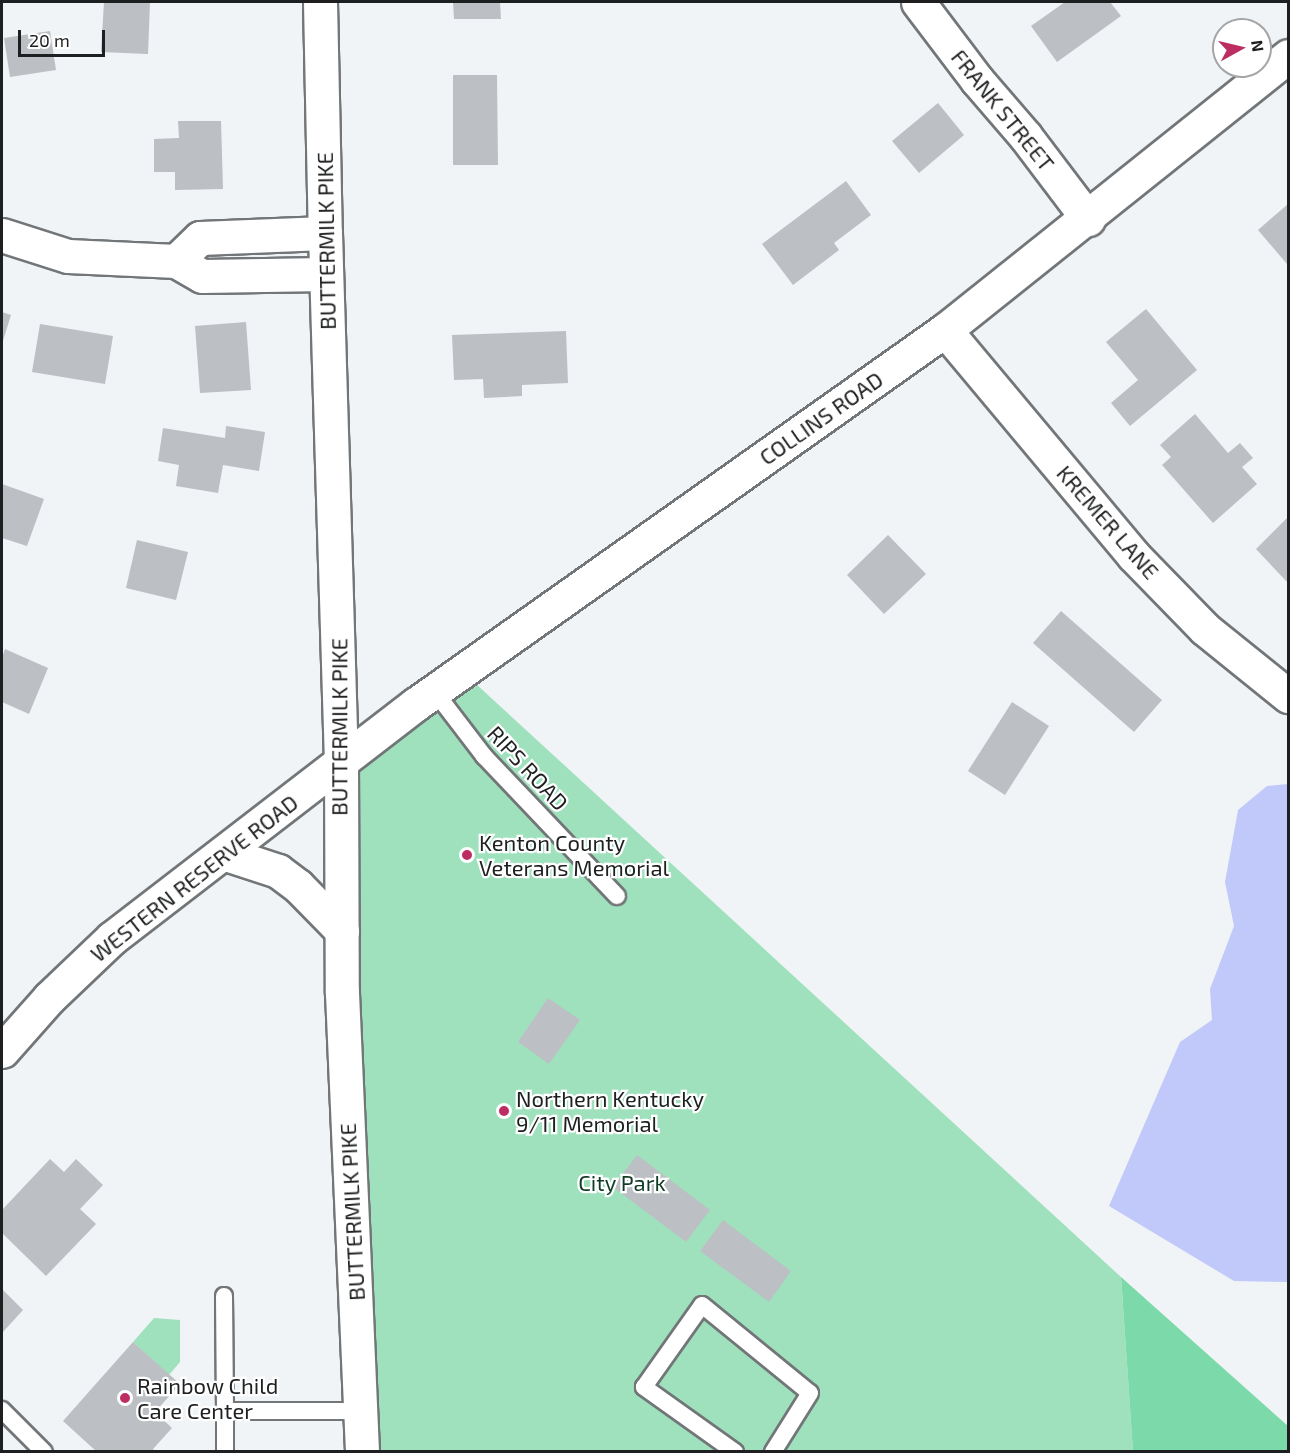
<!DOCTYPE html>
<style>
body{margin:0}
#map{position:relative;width:1290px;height:1453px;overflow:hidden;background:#f0f4f6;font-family:"Exo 2",sans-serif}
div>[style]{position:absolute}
.green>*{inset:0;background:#9fe1bd}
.forest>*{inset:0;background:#7cd9aa}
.water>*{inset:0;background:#c0c9f9}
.building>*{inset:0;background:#bcbfc3}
.roads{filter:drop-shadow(2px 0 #727678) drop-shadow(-2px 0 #727678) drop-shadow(0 2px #727678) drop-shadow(0 -2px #727678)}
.lane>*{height:16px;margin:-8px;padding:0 8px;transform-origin:8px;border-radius:8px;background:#fff}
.street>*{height:33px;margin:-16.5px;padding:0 16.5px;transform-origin:16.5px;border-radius:16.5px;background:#fff}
.secondary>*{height:33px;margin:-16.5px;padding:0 16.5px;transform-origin:16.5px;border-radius:16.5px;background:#fff}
.dots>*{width:16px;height:16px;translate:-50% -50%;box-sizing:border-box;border:3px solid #fff;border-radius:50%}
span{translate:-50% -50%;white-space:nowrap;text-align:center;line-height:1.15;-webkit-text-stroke:4.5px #fff;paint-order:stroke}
.street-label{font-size:22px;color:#1e1f20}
.poi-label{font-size:22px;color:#1e1f20}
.left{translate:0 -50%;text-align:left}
.park-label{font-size:22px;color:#113a27}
.frame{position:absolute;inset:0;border:3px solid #1e1f20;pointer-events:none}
.north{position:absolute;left:1212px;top:18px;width:60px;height:60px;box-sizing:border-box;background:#fff;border:2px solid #a5a5a6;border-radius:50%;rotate:82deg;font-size:16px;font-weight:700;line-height:24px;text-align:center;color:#1e1f20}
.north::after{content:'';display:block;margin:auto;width:21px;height:27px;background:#bc2e61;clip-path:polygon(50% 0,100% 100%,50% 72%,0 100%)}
.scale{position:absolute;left:18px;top:30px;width:87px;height:27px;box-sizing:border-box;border:3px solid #1e1f20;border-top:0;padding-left:8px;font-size:18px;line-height:21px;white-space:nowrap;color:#1e1f20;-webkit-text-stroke:4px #fff;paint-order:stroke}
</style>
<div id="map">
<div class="green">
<i style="clip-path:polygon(463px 672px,1121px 1277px,1133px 1451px,362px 1451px,341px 762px)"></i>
<i style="clip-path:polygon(154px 1318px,180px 1320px,180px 1362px,169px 1375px,133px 1342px)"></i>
</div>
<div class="forest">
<i style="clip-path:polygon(1121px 1277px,1288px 1426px,1288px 1451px,1133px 1451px)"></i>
</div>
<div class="water">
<i style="clip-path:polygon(1288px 784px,1288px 1282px,1234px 1281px,1109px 1206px,1180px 1042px,1212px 1020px,1210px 989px,1234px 926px,1225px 882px,1238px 810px,1267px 786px)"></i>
</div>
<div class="building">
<i style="clip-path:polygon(104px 2px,150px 2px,148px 54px,101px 52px)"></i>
<i style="clip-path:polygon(453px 2px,500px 2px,501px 19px,454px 19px)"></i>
<i style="clip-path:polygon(1065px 2px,1110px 2px,1121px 16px,1057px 62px,1031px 26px)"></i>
<i style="clip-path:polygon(50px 31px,56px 70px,10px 77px,4px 38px)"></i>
<i style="clip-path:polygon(453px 75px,497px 75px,498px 165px,453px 165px)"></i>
<i style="clip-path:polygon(938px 103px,964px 135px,919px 173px,892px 141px)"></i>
<i style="clip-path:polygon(178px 121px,221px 121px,223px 189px,175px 190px,175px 172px,154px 172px,154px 139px,179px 138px)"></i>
<i style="clip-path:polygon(846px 181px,871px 215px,834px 243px,839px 250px,793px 285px,762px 244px)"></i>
<i style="clip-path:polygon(1288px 204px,1288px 263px,1287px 264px,1258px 230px)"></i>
<i style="clip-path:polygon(1146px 309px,1197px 370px,1130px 426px,1111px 403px,1138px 380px,1106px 342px)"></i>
<i style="clip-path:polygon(2px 312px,11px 315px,2px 344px)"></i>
<i style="clip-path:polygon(246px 322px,251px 390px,200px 393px,195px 326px)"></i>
<i style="clip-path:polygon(40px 324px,113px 336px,105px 384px,32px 372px)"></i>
<i style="clip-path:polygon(566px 331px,568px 383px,522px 385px,522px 396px,484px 398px,483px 379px,454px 380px,452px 335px)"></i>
<i style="clip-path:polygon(1195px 414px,1228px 453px,1240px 443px,1253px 458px,1242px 467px,1257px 484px,1213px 523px,1162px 465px,1171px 457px,1160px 445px)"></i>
<i style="clip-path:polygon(226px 426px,265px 432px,259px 471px,223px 465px,218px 493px,176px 486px,179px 465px,158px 461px,163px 428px,225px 438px)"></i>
<i style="clip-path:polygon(2px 484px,44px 499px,27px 546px,2px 538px)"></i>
<i style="clip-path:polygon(1288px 517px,1288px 583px,1256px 549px)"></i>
<i style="clip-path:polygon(888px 535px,926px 574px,884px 614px,847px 575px)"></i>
<i style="clip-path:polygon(137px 540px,188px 552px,176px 600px,126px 588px)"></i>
<i style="clip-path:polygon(1061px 611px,1162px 700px,1134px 732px,1033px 643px)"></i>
<i style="clip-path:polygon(5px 649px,48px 668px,29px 714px,2px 702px,2px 658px)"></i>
<i style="clip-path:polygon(1012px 702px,1049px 726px,1005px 795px,968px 771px)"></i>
<i style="clip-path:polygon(548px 998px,580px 1020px,549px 1064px,518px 1042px)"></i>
<i style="clip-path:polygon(637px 1155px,710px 1210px,686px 1242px,613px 1187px)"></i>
<i style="clip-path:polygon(50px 1159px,64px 1172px,76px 1159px,103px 1185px,80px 1209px,96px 1224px,46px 1276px,2px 1233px,2px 1210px)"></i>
<i style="clip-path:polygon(723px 1220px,791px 1271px,769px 1302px,700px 1251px)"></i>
<i style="clip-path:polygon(2px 1289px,23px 1310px,2px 1333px)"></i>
<i style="clip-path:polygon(133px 1342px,180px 1384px,155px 1412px,172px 1428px,153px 1449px,156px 1452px,97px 1452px,63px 1421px)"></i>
</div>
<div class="roads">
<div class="lane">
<i style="left:435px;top:692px;width:81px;rotate:52.6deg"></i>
<i style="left:484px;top:756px;width:193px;rotate:46.5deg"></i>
<i style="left:224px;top:1296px;width:115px;rotate:89.5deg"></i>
<i style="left:2px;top:1410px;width:59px;rotate:45deg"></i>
<i style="left:225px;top:1452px;width:41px;rotate:-90deg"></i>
<i style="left:225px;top:1411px;width:135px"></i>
<i style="left:735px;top:1452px;width:112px;rotate:-144.5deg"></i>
<i style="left:644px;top:1387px;width:100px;rotate:-54.7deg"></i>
<i style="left:702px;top:1305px;width:139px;rotate:39.2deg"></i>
<i style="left:810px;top:1393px;width:70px;rotate:122.1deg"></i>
</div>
<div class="street">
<i style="left:320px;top:2px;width:231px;rotate:88.8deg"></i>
<i style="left:325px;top:233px;width:529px;rotate:88.27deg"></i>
<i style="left:918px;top:2px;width:98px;rotate:52.9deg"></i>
<i style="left:977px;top:80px;width:75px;rotate:49.3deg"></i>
<i style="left:1026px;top:137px;width:103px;rotate:52.9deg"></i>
<i style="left:2px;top:235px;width:69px;rotate:17.7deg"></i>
<i style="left:68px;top:256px;width:108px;rotate:2.7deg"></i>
<i style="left:176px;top:261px;width:30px;rotate:30deg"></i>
<i style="left:202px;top:276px;width:124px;rotate:-0.9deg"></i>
<i style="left:176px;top:261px;width:33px;rotate:-44deg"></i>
<i style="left:200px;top:238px;width:125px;rotate:-2.3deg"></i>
<i style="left:945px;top:330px;width:293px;rotate:50.1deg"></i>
<i style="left:1133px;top:555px;width:103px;rotate:45.8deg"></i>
<i style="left:1205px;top:629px;width:107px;rotate:38.9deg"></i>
</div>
<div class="secondary">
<i style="left:341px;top:762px;width:231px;rotate:89.8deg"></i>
<i style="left:342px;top:993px;width:459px;rotate:87.5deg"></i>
<i style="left:223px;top:853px;width:58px;rotate:18.1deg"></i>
<i style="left:278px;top:871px;width:25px;rotate:37deg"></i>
<i style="left:298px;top:886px;width:63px;rotate:45.6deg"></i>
<i style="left:2px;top:1051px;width:71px;rotate:-48.4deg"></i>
<i style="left:49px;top:998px;width:87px;rotate:-43.6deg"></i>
<i style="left:112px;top:938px;width:384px;rotate:-37.6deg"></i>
<i style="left:416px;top:704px;width:648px;rotate:-35.26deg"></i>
<i style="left:945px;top:330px;width:439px;rotate:-38.6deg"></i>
</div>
</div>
<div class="dots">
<i style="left:467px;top:855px;background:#bc2e61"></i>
<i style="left:504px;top:1111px;background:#bc2e61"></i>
<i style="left:125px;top:1398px;background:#bc2e61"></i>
</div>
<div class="street-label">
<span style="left:1003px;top:110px;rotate:51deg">FRANK STREET</span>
<span style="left:326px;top:241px;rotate:-91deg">BUTTERMILK PIKE</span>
<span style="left:821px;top:418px;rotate:-35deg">COLLINS ROAD</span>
<span style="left:1108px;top:522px;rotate:49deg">KREMER LANE</span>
<span style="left:339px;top:727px;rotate:-90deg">BUTTERMILK PIKE</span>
<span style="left:528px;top:768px;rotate:47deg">RIPS ROAD</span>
<span style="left:194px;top:878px;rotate:-38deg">WESTERN RESERVE ROAD</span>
<span style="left:352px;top:1212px;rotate:-93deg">BUTTERMILK PIKE</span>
</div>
<div class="poi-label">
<span class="left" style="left:479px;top:855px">Kenton County<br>Veterans Memorial</span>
<span class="left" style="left:516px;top:1111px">Northern Kentucky<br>9/11 Memorial</span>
<span class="left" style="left:137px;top:1398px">Rainbow Child<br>Care Center</span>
</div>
<div class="park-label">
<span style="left:622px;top:1183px">City Park</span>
</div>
<div class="frame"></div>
<div class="north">N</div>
<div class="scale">20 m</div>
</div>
